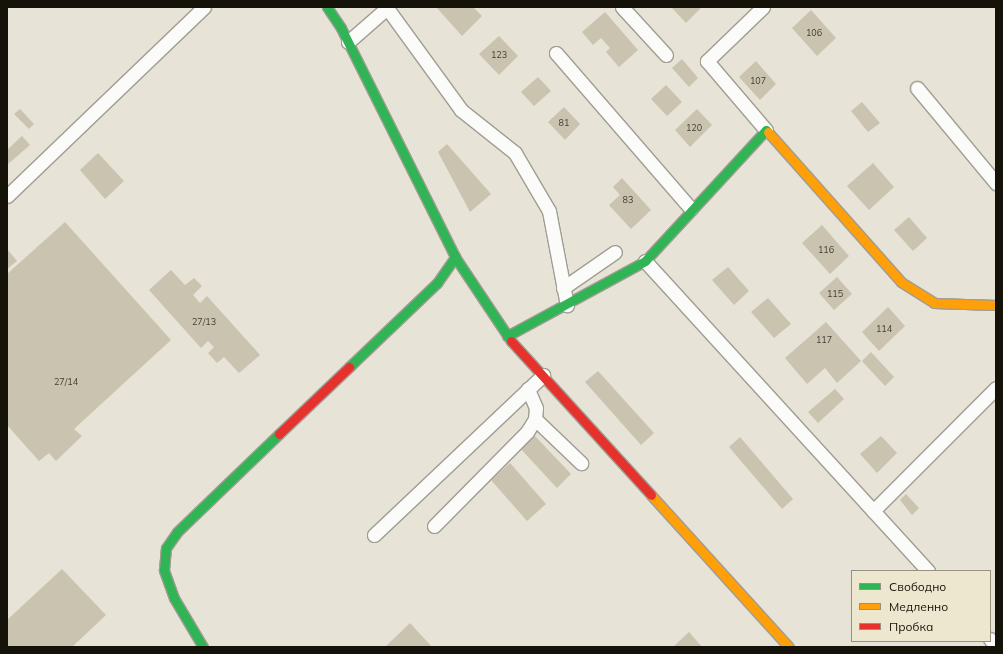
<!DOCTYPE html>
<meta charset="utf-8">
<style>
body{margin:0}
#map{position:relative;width:1003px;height:654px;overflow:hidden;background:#e7e3d6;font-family:Mulish,sans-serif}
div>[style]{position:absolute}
.building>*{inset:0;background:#c9c3b0}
.roads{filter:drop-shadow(1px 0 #a09d93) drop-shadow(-1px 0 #a09d93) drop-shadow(0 1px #a09d93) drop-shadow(0 -1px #a09d93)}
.street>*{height:13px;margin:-6.5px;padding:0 6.5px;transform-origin:6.5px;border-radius:6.5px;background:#fbfbf9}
.fast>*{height:9px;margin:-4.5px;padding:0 4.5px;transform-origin:4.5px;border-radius:4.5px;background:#30b455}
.slow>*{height:9px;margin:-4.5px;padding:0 4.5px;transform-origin:4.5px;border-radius:4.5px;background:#ff9f0a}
.jam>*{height:9px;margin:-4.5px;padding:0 4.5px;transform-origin:4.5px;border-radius:4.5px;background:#e5322d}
span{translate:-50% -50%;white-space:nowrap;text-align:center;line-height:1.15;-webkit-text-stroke:3px #eee7cf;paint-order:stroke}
.number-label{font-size:9px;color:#423e34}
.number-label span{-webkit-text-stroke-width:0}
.frame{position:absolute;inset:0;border:8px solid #15120a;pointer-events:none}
.legend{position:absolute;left:851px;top:570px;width:140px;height:72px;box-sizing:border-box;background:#eee7cf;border:1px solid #979280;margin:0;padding:5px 7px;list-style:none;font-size:12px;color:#15120a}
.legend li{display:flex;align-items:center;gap:8px;height:20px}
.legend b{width:20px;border:1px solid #979280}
</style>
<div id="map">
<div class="building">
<i style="clip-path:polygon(436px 7px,473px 7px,482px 16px,462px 36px)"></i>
<i style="clip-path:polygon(671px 7px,702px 7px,686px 23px)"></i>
<i style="clip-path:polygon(811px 10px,836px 38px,817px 56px,792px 28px)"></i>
<i style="clip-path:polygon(605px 12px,638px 50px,619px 67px,606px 52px,610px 48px,601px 38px,593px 45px,582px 32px)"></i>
<i style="clip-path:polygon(499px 36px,518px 56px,499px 75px,479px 54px)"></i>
<i style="clip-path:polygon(682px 59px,698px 78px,689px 87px,672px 68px)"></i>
<i style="clip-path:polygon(756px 61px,776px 84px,760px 100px,739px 77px)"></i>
<i style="clip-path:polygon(538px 77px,551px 91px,534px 106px,521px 92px)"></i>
<i style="clip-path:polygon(666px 85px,682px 102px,667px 116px,651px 99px)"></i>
<i style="clip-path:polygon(862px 102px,880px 123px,868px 132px,851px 111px)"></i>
<i style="clip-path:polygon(564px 107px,580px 124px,565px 140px,548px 122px)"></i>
<i style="clip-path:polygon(20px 109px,34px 124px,29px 129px,14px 114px)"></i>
<i style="clip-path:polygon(697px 109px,712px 125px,690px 147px,675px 130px)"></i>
<i style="clip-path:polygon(22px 136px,30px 145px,7px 165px,7px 150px)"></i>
<i style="clip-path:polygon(447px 144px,491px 194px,470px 212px,438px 152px)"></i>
<i style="clip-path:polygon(98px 153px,124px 181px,105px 199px,80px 170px)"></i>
<i style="clip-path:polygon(873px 163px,894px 187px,869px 210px,847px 186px)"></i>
<i style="clip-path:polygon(622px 178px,651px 210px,631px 229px,609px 205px,620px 195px,613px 187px)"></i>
<i style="clip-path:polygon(909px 217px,927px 238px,913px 251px,894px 230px)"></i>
<i style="clip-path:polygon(65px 222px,171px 340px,74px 429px,82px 436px,56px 461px,49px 453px,39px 461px,7px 425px,7px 274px)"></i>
<i style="clip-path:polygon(822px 225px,849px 256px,830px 274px,802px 243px)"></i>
<i style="clip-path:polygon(7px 249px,17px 261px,7px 269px)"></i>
<i style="clip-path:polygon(728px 267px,749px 291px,734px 305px,712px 280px)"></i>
<i style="clip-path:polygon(171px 270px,185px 285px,194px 278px,202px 286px,193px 295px,200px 303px,207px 296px,260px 355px,239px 373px,224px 357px,217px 363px,208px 353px,214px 347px,208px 341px,201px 348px,149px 290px)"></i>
<i style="clip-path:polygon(837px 277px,852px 294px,834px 310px,819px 293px)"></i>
<i style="clip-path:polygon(768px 298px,791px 324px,774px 338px,751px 312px)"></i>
<i style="clip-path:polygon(888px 307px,905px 326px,879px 351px,862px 332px)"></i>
<i style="clip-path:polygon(826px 322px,861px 361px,837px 383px,825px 368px,807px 384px,785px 358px)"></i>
<i style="clip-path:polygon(871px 352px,894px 377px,885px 386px,862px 361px)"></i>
<i style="clip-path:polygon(598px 371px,654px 433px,641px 445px,585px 382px)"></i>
<i style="clip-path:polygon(835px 389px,844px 399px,818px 423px,808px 412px)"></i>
<i style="clip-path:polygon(533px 434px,571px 474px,557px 488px,519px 447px)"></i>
<i style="clip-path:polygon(881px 436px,897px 453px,877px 473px,860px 454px)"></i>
<i style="clip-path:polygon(740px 437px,793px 499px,782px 509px,729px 447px)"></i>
<i style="clip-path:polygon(510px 463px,546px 504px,527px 521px,491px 480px)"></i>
<i style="clip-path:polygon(906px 494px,919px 508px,912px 515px,900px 500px)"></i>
<i style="clip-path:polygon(62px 569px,106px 615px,72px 647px,7px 647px,7px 620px)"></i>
<i style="clip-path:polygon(410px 623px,432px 647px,385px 647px)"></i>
<i style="clip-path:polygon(689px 632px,702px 647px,673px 647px)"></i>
</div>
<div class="roads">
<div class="street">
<i style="left:622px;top:7px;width:65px;rotate:47.5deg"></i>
<i style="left:763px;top:7px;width:78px;rotate:136deg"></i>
<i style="left:707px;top:61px;width:91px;rotate:49.5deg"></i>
<i style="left:387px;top:8px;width:126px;rotate:54deg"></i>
<i style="left:461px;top:110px;width:69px;rotate:38.5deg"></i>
<i style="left:515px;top:153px;width:67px;rotate:59.6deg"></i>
<i style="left:549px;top:211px;width:96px;rotate:79.2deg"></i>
<i style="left:348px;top:42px;width:53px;rotate:-41.2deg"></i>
<i style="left:556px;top:53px;width:206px;rotate:49.1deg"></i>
<i style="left:917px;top:88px;width:124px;rotate:50.3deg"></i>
<i style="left:7px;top:196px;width:273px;rotate:-43.8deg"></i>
<i style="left:645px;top:261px;width:420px;rotate:47.6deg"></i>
<i style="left:563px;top:288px;width:63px;rotate:-34.7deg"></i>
<i style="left:535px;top:419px;width:64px;rotate:43.7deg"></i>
<i style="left:873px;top:511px;width:174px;rotate:-45deg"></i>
<i style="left:434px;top:526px;width:132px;rotate:-45.3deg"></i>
<i style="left:527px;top:432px;width:15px;rotate:-58deg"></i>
<i style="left:535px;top:419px;width:11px;rotate:-85deg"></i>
<i style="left:536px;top:408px;width:21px;rotate:-113deg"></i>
<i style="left:374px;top:535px;width:233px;rotate:-43.4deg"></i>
<i style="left:990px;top:639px;width:9px;rotate:49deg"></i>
</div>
<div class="fast">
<i style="left:327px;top:7px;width:25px;rotate:56deg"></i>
<i style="left:341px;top:28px;width:256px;rotate:63.5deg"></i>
<i style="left:455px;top:257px;width:101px;rotate:56.3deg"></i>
<i style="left:507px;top:336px;width:157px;rotate:-28.5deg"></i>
<i style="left:645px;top:261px;width:178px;rotate:-47.3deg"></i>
<i style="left:766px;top:130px;width:3px;rotate:45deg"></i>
<i style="left:349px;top:367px;width:122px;rotate:-43.7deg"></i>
<i style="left:437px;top:283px;width:32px;rotate:-55deg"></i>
<i style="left:203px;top:647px;width:57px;rotate:-120.6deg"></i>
<i style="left:174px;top:598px;width:30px;rotate:-110deg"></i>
<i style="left:164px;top:570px;width:22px;rotate:-85deg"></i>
<i style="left:166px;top:548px;width:19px;rotate:-55deg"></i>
<i style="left:177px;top:532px;width:141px;rotate:-43.9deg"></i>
</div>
<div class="slow">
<i style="left:768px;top:132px;width:200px;rotate:48.4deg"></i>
<i style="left:901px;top:282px;width:39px;rotate:32deg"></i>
<i style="left:934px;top:303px;width:62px;rotate:1.8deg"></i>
<i style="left:651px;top:495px;width:205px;rotate:47.8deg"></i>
</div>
<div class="jam">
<i style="left:511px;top:341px;width:208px;rotate:47.7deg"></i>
<i style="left:279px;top:434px;width:97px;rotate:-43.7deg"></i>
</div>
</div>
<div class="number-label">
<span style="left:814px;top:33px">106</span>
<span style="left:499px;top:55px">123</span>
<span style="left:758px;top:81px">107</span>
<span style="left:564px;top:123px">81</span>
<span style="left:694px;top:128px">120</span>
<span style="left:628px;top:200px">83</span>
<span style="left:826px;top:250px">116</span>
<span style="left:835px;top:294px">115</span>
<span style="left:204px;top:322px">27/13</span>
<span style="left:884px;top:329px">114</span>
<span style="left:824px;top:340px">117</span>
<span style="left:66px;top:382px">27/14</span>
</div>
<div class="frame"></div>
<ul class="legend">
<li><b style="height:5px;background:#30b455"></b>Свободно</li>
<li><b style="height:5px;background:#ff9f0a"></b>Медленно</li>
<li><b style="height:5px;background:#e5322d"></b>Пробка</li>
</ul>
</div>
